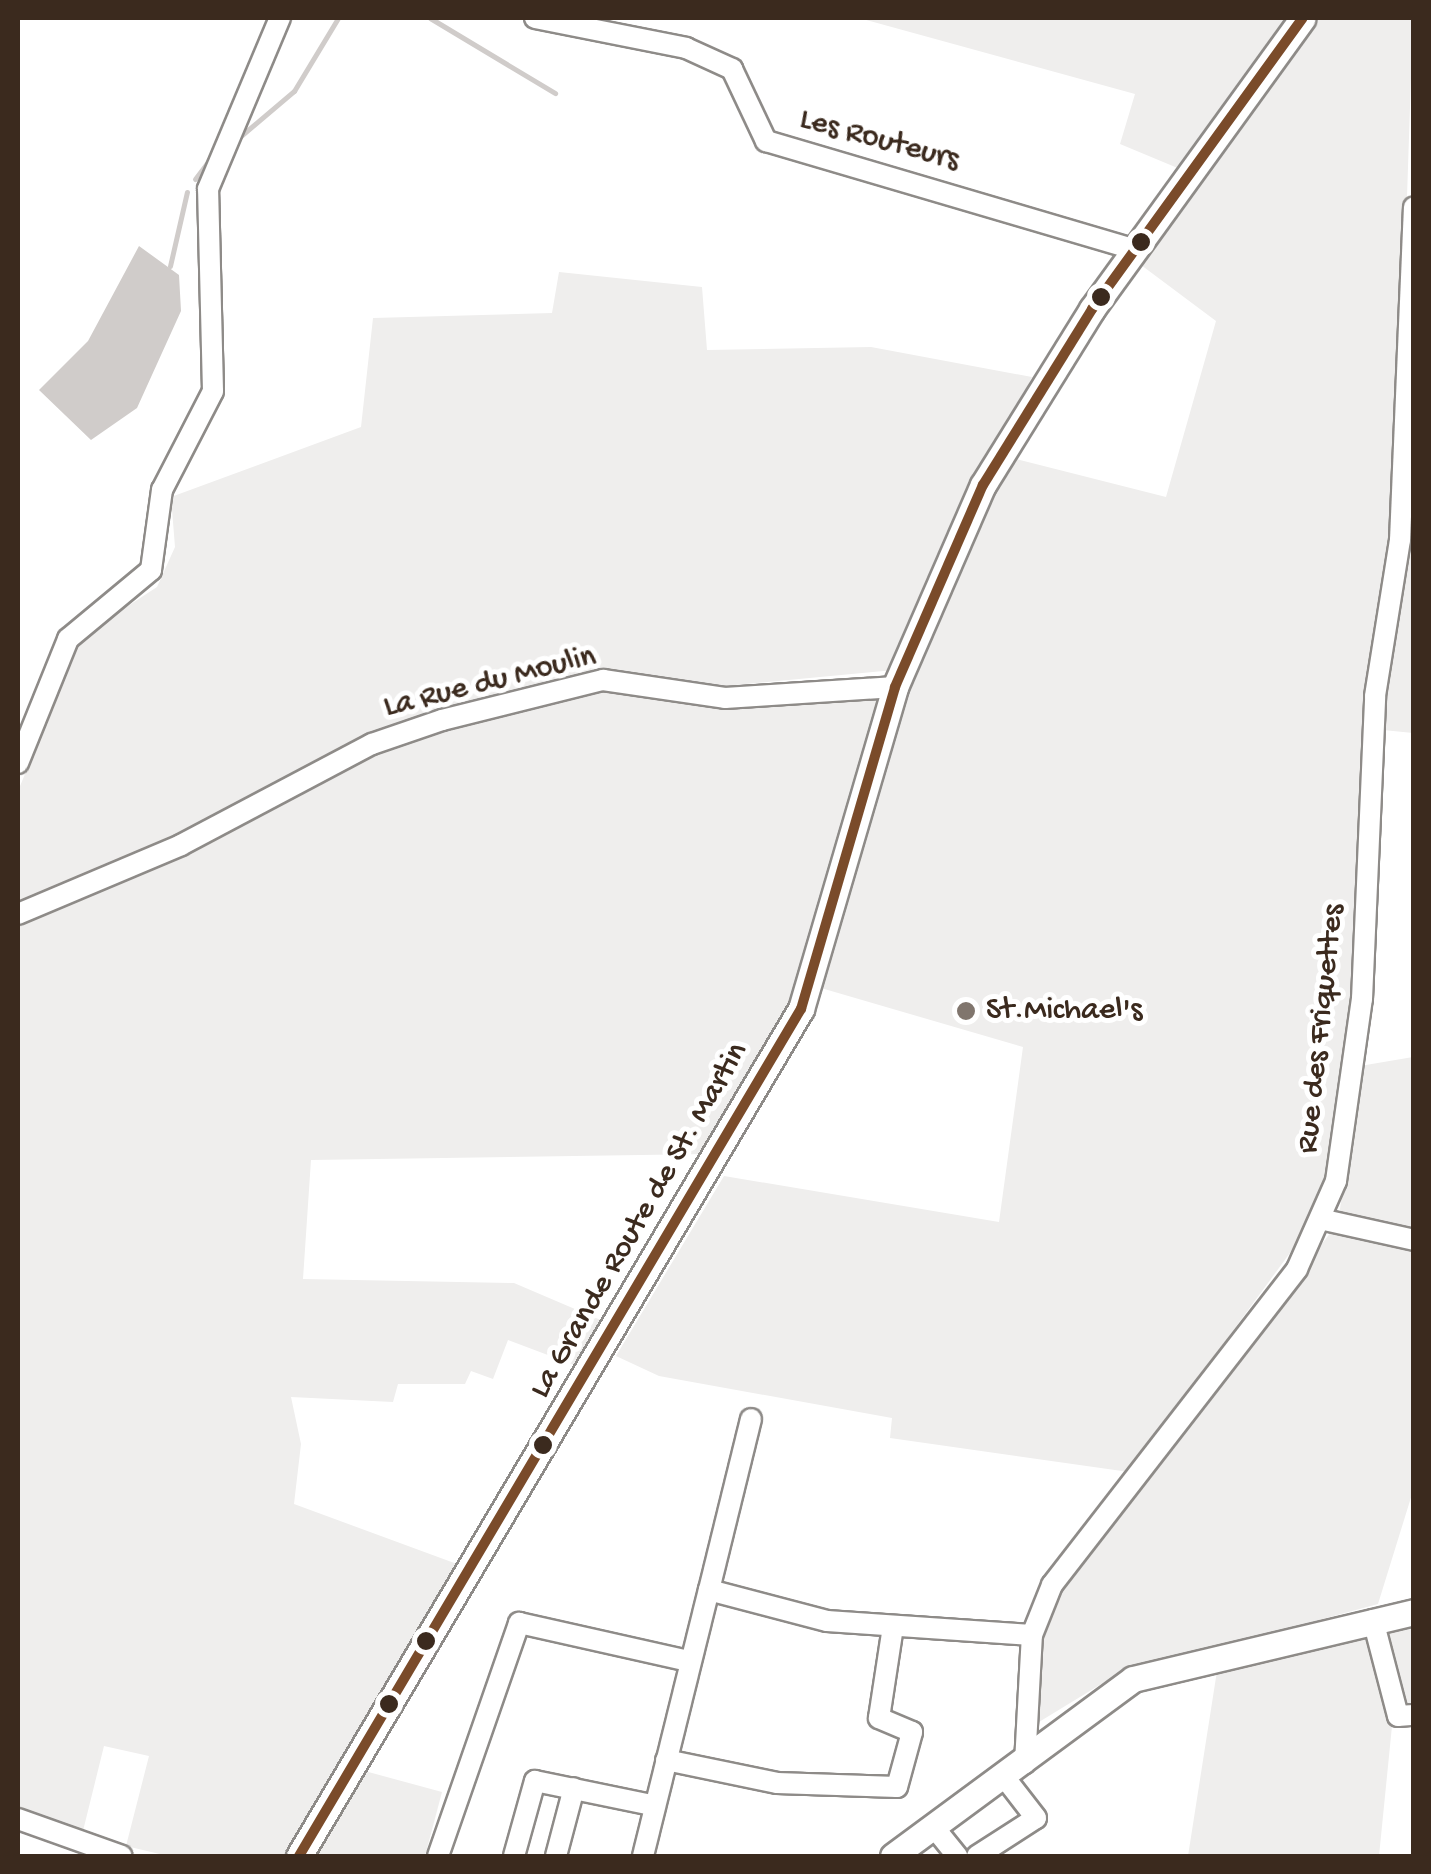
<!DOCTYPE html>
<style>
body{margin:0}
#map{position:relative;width:1431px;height:1874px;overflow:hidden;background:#fff;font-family:"Gochi Hand",sans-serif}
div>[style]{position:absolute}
.built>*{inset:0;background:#efeeed}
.water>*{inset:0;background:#d0ccca}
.stream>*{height:5px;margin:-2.5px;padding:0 2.5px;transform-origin:2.5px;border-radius:2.5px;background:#d0ccca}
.roads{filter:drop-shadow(2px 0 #8e8b88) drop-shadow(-2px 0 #8e8b88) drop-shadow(0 2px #8e8b88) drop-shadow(0 -2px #8e8b88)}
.minor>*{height:20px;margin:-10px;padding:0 10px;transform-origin:10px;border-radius:10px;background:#fff}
.major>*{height:25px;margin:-12.5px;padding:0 12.5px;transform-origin:12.5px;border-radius:12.5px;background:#fff}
.bus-1>*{height:10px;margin:-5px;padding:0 5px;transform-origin:5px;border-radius:5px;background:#7a4b2a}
.dots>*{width:28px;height:28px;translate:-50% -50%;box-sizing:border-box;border:5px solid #fff;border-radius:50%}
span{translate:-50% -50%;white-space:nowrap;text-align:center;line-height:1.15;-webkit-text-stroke:10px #fff;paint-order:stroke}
.street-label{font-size:32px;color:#3b2a1e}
.poi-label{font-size:32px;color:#3b2a1e}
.left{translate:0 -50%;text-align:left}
.frame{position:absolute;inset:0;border:20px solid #3b2a1e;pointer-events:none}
</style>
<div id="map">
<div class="built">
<i style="clip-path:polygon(859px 18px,1292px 18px,1180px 169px,1120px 144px,1135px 94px)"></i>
<i style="clip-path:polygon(1315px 18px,1413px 18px,1397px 495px,1357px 1001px,1323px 1208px,1129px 1472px,890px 1438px,892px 1418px,659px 1376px,616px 1356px,724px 1176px,999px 1222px,1023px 1047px,821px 988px,905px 691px,1012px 458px,1166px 497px,1216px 321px,1137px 262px)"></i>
<i style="clip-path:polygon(559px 272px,702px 287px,707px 350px,871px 347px,1032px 377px,894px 670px,704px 688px,598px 669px,422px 717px,18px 908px,18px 791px,82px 636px,157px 587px,175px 547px,171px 497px,361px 427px,373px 318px,552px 313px)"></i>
<i style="clip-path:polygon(1406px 544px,1414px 545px,1413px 733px,1383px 730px)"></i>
<i style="clip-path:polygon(596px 690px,725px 703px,837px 692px,877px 700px,811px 971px,707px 1154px,311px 1160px,303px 1279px,514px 1283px,610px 1324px,585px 1369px,508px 1340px,493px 1379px,471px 1371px,465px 1384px,398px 1384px,393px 1402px,291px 1397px,301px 1444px,294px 1504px,457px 1564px,288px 1856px,168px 1856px,126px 1846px,149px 1756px,104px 1746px,81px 1839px,18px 1812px,18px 922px,135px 877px,377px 751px)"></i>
<i style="clip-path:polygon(1413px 1057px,1413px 1233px,1339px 1216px,1360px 1066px)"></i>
<i style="clip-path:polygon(1331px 1232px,1413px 1249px,1413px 1491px,1378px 1604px,1116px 1675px,1039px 1722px,1044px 1628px,1059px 1589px)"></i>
<i style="clip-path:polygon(1413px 1623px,1413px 1710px,1401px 1711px,1383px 1640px,1391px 1627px)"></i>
<i style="clip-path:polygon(1365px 1635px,1380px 1659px,1392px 1726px,1379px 1856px,1188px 1856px,1217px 1671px)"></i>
<i style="clip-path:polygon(361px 1770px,442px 1792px,425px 1856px,314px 1856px)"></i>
</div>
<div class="water">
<i style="clip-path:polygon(139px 246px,179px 275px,181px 311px,137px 408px,91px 440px,39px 390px,88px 341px)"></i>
</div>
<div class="stream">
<i style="left:430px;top:18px;width:146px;rotate:31deg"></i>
<i style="left:236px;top:140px;width:76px;rotate:-40.2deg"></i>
<i style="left:294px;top:91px;width:85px;rotate:-58.9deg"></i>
<i style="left:195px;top:179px;width:31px;rotate:-53deg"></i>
<i style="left:170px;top:266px;width:76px;rotate:-77.1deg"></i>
</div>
<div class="roads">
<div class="minor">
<i style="left:535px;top:18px;width:154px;rotate:11.2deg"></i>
<i style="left:686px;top:48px;width:51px;rotate:24.5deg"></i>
<i style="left:732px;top:69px;width:80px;rotate:64.7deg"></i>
<i style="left:766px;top:141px;width:384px;rotate:16.4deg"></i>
<i style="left:18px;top:763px;width:134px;rotate:-68deg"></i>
<i style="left:68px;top:639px;width:108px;rotate:-39.7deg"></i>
<i style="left:151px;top:570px;width:81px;rotate:-82.2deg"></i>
<i style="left:162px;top:490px;width:111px;rotate:-62.7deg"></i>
<i style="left:213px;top:391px;width:202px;rotate:-91.4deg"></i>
<i style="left:208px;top:189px;width:186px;rotate:-67.2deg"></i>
<i style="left:18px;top:914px;width:177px;rotate:-22.9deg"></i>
<i style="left:181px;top:845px;width:216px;rotate:-27.9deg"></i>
<i style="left:372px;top:744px;width:74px;rotate:-18.9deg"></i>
<i style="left:442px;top:720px;width:166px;rotate:-14deg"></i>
<i style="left:603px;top:680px;width:123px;rotate:8.4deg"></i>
<i style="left:725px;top:698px;width:170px;rotate:-3.7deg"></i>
<i style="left:1324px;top:1220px;width:92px;rotate:12.5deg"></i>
<i style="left:709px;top:1590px;width:176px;rotate:-76.2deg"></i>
<i style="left:1373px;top:1620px;width:99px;rotate:75.4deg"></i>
<i style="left:1398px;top:1716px;width:16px;rotate:-4deg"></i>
<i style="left:666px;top:1760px;width:113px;rotate:11.7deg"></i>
<i style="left:777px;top:1783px;width:120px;rotate:1.9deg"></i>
<i style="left:897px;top:1787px;width:57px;rotate:-74.7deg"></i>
<i style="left:912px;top:1732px;width:36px;rotate:-157deg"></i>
<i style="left:879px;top:1718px;width:92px;rotate:-81.3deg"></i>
<i style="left:1025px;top:1763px;width:128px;rotate:-86.9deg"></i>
<i style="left:1032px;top:1635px;width:54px;rotate:-68.2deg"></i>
<i style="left:1052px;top:1585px;width:400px;rotate:-52.2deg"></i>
<i style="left:1297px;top:1269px;width:96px;rotate:-66.1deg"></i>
<i style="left:1336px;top:1181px;width:184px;rotate:-81.9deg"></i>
<i style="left:1362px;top:999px;width:303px;rotate:-87.5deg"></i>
<i style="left:1375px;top:696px;width:158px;rotate:-80.9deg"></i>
<i style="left:1400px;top:540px;width:333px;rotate:-87.6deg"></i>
<i style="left:18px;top:1819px;width:110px;rotate:19.6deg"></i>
<i style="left:941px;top:1836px;width:26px;rotate:51deg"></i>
<i style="left:438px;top:1856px;width:247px;rotate:-70.8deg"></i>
<i style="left:519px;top:1623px;width:174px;rotate:12.6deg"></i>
<i style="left:514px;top:1856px;width:78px;rotate:-74.4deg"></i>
<i style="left:535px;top:1781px;width:119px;rotate:11.6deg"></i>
<i style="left:556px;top:1856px;width:70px;rotate:-75.2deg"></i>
<i style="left:643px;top:1856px;width:274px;rotate:-76.1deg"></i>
<i style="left:709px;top:1590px;width:122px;rotate:14.7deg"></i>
<i style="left:827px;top:1621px;width:205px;rotate:3.9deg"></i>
<i style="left:977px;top:1856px;width:70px;rotate:-32.8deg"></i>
<i style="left:1036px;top:1818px;width:51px;rotate:-127.8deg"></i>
</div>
<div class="major">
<i style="left:299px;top:1856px;width:985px;rotate:-59.35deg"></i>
<i style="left:801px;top:1009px;width:335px;rotate:-73.7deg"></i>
<i style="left:895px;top:687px;width:220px;rotate:-66.5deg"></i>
<i style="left:983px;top:485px;width:207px;rotate:-58.2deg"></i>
<i style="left:1092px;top:309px;width:359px;rotate:-54.1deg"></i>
<i style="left:893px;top:1856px;width:298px;rotate:-36.4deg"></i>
<i style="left:1133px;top:1679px;width:289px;rotate:-13.4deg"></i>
</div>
</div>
<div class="bus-1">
<i style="left:299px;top:1856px;width:985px;rotate:-59.35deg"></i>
<i style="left:801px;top:1009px;width:335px;rotate:-73.7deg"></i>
<i style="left:895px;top:687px;width:220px;rotate:-66.5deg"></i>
<i style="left:983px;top:485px;width:207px;rotate:-58.2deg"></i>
<i style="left:1092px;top:309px;width:359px;rotate:-54.1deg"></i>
</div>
<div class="dots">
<i style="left:1141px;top:242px;background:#3b2a1e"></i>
<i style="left:1101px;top:297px;background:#3b2a1e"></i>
<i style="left:966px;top:1011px;background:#80756d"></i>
<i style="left:543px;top:1445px;background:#3b2a1e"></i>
<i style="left:426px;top:1641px;background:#3b2a1e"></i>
<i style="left:389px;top:1704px;background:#3b2a1e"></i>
</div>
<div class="street-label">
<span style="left:879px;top:141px;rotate:15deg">Les Routeurs</span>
<span style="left:490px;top:683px;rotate:-14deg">La Rue du Moulin</span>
<span style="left:1322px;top:1029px;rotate:-84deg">Rue des Friquettes</span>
<span style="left:640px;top:1221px;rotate:-60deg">La Grande Route de St. Martin</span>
</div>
<div class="poi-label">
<span class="left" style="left:986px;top:1011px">St.Michael's</span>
</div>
<div class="frame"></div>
</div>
